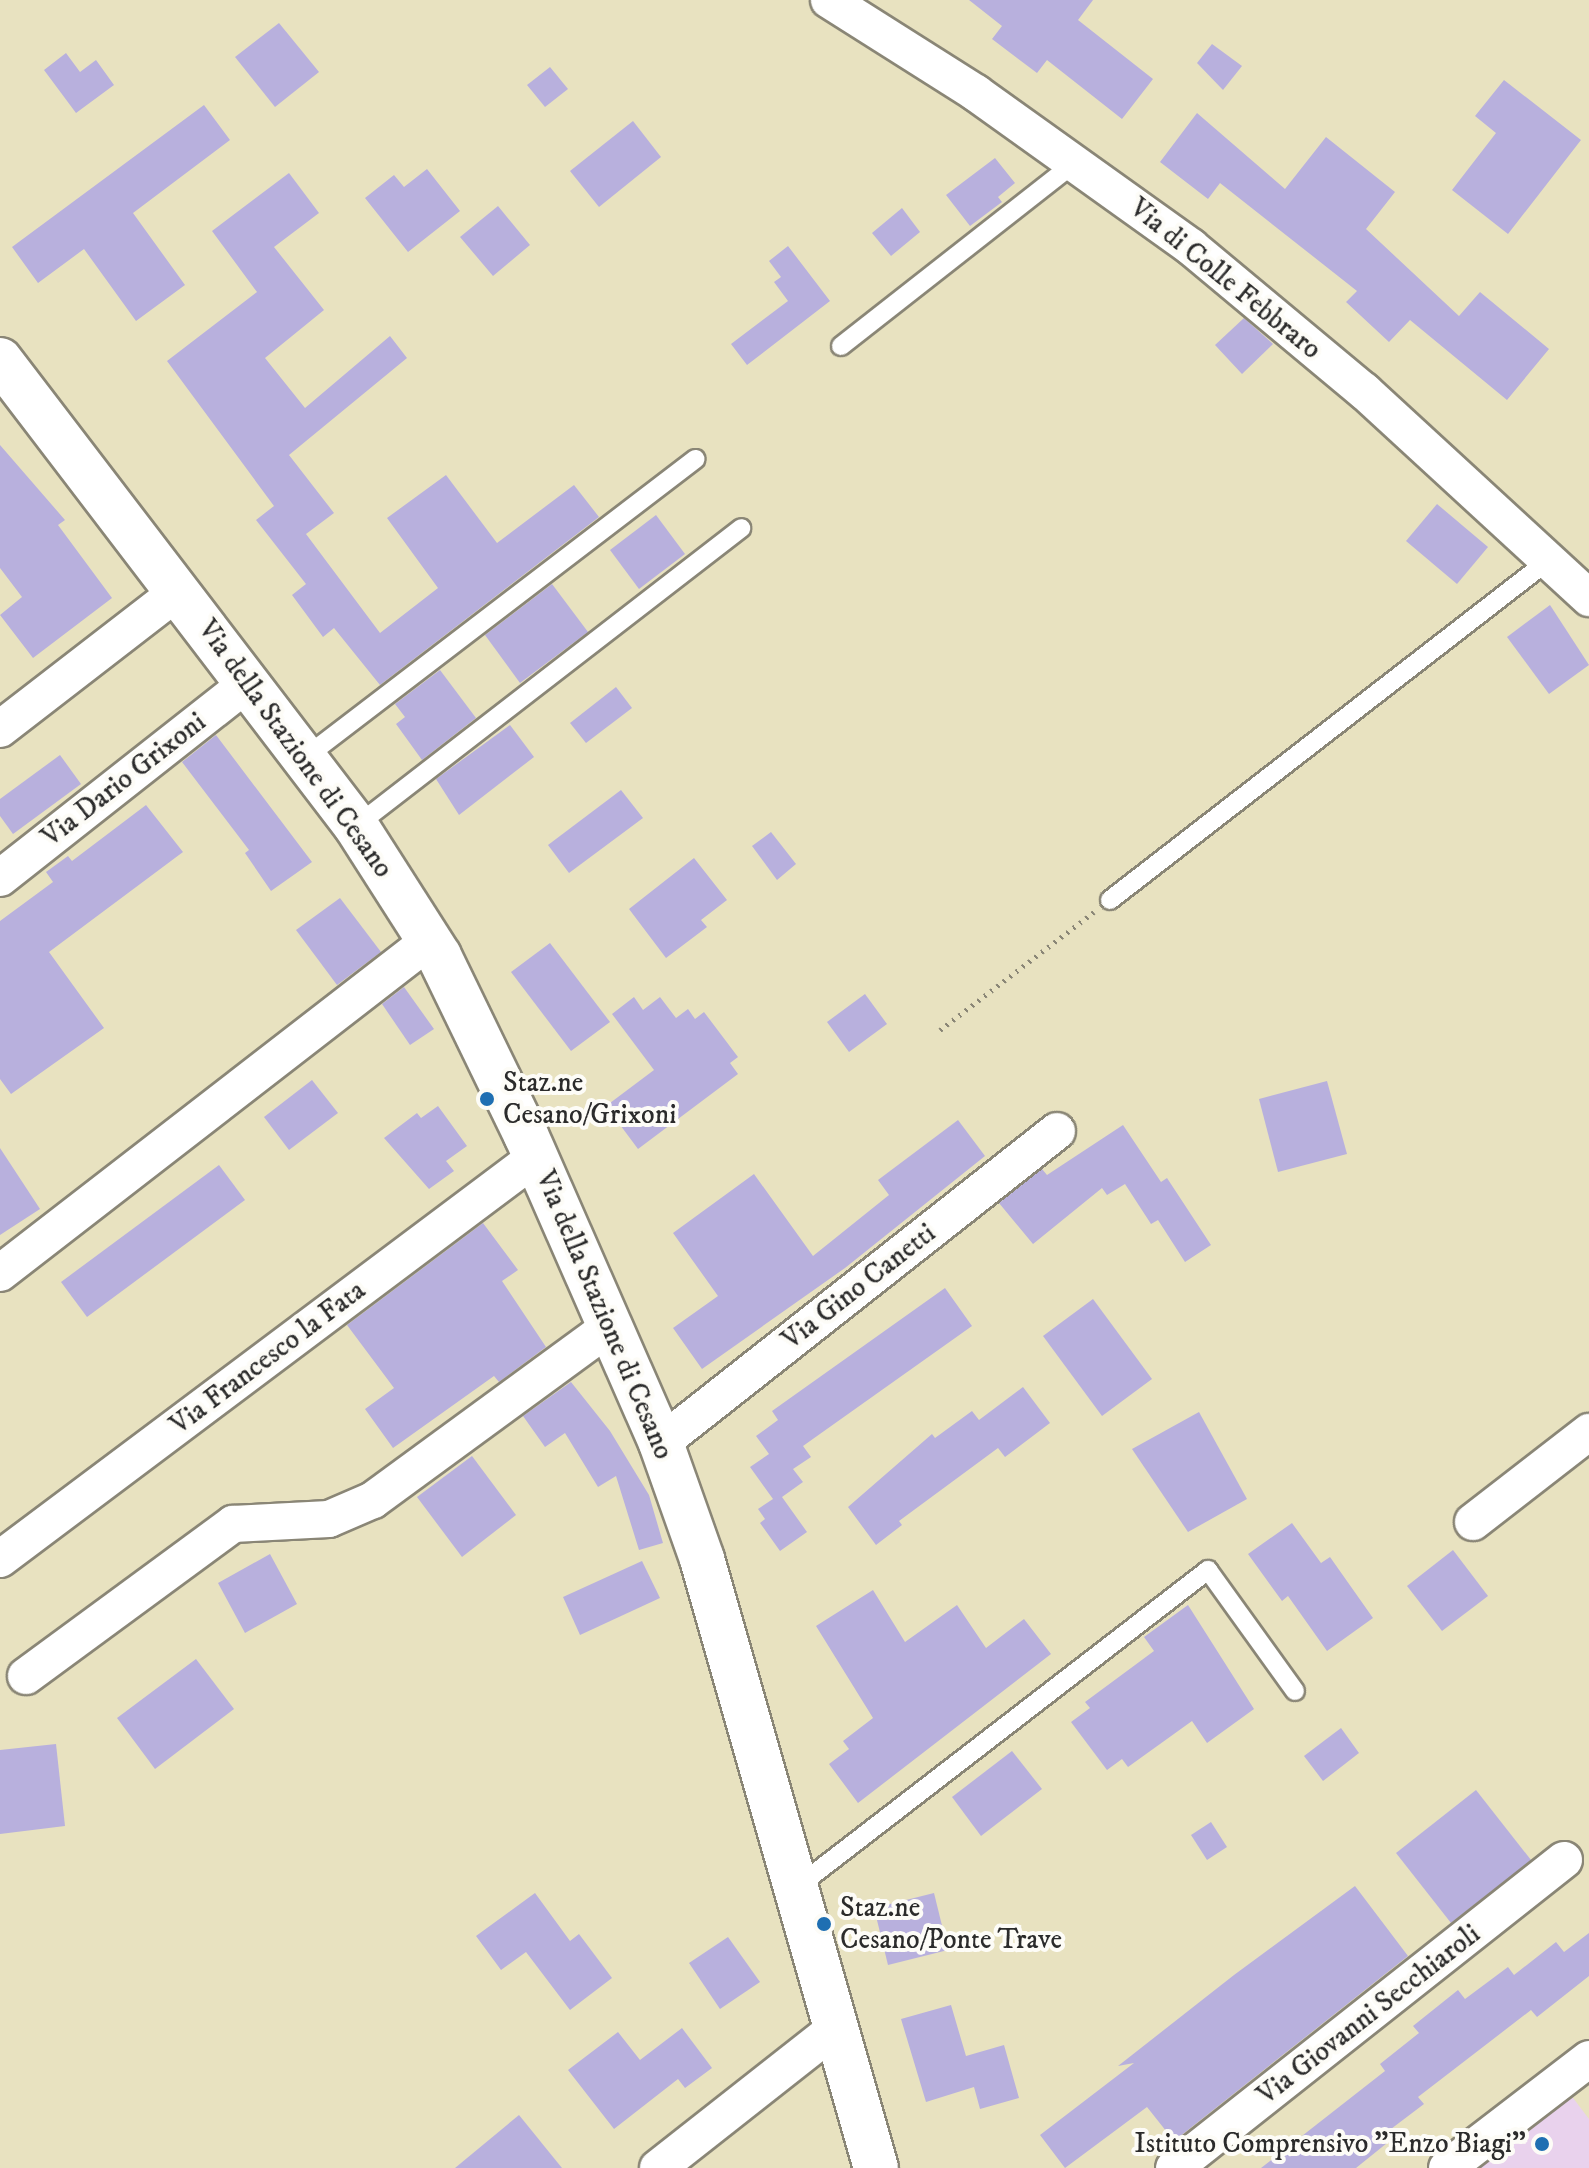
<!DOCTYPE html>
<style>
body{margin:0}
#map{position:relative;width:1589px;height:2168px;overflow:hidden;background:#e8e2c0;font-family:"IM FELL DW Pica",serif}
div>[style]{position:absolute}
.built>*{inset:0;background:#e9d2ed}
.building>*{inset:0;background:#b8b0dd}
.path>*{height:5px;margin-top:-2.5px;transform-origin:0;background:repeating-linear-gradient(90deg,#8a8676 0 2px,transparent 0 8px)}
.roads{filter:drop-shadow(2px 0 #8a8676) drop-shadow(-2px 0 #8a8676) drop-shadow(0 2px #8a8676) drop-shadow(0 -2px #8a8676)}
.lane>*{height:18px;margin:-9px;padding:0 9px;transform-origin:9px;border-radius:9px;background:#fff}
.street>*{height:36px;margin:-18px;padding:0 18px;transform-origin:18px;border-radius:18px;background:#fff}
.secondary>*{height:44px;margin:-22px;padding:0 22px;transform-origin:22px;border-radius:22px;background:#fff}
.dots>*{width:22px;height:22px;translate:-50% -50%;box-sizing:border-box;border:4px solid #fdfcf7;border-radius:50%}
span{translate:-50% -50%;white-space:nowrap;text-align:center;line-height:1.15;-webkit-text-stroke:8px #fdfcf7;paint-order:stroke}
.street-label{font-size:28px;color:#2b2b2b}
.poi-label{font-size:28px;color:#2b2b2b}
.left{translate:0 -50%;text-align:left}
.right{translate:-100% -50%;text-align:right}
</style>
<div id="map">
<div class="built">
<i style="clip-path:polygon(1567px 2090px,1589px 2119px,1589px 2168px,1461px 2168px)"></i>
</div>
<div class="building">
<i style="clip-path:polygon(969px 0,1093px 0,1078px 20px,1153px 79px,1122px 119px,1047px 60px,1037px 73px,992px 39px,1002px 26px)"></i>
<i style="clip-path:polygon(279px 23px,319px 72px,275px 107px,235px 57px)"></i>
<i style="clip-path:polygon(1212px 44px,1242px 66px,1223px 90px,1197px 63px)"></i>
<i style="clip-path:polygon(66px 53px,80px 72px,96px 60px,114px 85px,76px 113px,44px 70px)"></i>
<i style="clip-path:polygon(550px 67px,568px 89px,545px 107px,527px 85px)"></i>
<i style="clip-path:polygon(1504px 80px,1581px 140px,1508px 234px,1452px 190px,1496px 133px,1475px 116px)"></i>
<i style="clip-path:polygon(204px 105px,230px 140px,133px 213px,185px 285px,136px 321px,84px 249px,38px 283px,12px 247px)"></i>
<i style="clip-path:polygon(1197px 113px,1285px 189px,1326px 137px,1395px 192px,1366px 229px,1459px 316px,1480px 292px,1549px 349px,1507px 400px,1410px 320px,1389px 342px,1346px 302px,1357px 291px,1220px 183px,1208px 199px,1160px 162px)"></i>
<i style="clip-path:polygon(633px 121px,661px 157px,599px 207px,570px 171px)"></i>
<i style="clip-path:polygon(995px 158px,1015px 183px,998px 197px,1002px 202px,970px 226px,946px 195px)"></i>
<i style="clip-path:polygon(427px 169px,460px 211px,408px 252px,365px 198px,394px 175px,404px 187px)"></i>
<i style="clip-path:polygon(289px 173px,319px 213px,274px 247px,324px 310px,265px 358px,305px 408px,390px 336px,407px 358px,289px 455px,334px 513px,306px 534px,380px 633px,438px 588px,387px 518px,446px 475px,497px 543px,574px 485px,599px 517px,380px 685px,334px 628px,323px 637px,292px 595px,306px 584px,256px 520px,274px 506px,167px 361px,257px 292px,212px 231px)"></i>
<i style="clip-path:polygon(498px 206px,530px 245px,493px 276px,460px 237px)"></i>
<i style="clip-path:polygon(902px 208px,920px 232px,891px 256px,872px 233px)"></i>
<i style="clip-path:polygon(788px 246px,830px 301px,747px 365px,731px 344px,788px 301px,774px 282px,781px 277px,769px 261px)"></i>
<i style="clip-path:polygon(1244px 318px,1273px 344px,1242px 374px,1215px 345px)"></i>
<i style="clip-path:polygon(0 445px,65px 520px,58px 525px,112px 598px,33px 658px,0 615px,22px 597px,0 568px)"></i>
<i style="clip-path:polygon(1437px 504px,1488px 547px,1457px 584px,1406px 541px)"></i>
<i style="clip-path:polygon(656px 515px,685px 554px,639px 589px,610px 550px)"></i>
<i style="clip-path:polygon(552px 584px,588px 632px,520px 683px,485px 635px)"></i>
<i style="clip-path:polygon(1550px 605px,1589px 665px,1549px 694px,1507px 637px)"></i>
<i style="clip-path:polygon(440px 670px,476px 718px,422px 760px,396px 724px,405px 717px,395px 704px)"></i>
<i style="clip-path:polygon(616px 687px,632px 708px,586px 743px,570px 723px)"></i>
<i style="clip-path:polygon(510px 725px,534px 757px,459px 815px,436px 779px)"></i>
<i style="clip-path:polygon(216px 735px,312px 862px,271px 891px,245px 853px,249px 850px,182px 762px)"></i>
<i style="clip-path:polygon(60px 755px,81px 784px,13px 834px,0 816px,0 799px)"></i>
<i style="clip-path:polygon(621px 790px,643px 818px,569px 873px,548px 845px)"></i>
<i style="clip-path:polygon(146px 805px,183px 852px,49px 952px,104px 1028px,11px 1094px,0 1079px,0 921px,53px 882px,46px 872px,68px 856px,72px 861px)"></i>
<i style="clip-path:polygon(771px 832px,796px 864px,777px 880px,752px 846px)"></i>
<i style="clip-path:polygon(694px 858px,727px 900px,701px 920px,707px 927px,666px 958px,629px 909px)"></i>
<i style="clip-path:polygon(340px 898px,381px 952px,337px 985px,296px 930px)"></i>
<i style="clip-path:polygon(550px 943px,610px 1022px,571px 1051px,511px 972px)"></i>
<i style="clip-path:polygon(404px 987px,434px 1029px,410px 1045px,382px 1004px)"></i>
<i style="clip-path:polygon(865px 994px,887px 1024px,849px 1052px,827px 1022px)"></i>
<i style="clip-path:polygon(634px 997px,643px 1010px,660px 997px,676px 1018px,688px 1009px,695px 1019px,704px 1012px,738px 1057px,730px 1063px,738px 1074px,638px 1149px,606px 1106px,654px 1070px,612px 1014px)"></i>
<i style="clip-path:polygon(312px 1080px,338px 1113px,289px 1150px,264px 1117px)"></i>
<i style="clip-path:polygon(1327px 1081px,1347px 1154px,1278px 1172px,1259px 1099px)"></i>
<i style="clip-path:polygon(438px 1106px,467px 1146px,446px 1161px,454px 1171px,429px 1189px,384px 1138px,417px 1113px,421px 1118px)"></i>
<i style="clip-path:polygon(958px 1120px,985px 1156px,845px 1268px,702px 1369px,673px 1328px,718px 1296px,673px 1233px,754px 1174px,813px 1256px,889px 1195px,878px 1180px)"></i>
<i style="clip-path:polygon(1123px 1125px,1161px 1182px,1167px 1178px,1211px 1245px,1185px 1262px,1158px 1220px,1151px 1224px,1125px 1184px,1107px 1195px,1102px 1188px,1033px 1244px,999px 1203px,1042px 1169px,1047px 1175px)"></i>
<i style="clip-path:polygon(0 1148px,40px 1209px,0 1235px)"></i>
<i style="clip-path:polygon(219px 1165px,245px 1200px,87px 1317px,61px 1282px)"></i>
<i style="clip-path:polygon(483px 1223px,518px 1270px,502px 1281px,546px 1347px,499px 1382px,494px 1376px,393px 1448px,365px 1409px,394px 1388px,347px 1325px)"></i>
<i style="clip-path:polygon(945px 1288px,972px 1326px,803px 1446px,811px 1457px,793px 1469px,803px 1482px,782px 1497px,807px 1532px,780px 1551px,760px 1523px,765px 1519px,758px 1509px,773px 1499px,750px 1467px,769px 1454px,756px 1436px,778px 1420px,772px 1411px)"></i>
<i style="clip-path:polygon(1093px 1299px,1152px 1379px,1102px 1416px,1043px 1336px)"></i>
<i style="clip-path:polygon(571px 1382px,610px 1431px,649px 1495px,663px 1543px,639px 1550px,616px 1476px,598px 1487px,565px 1433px,545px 1447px,523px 1416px)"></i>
<i style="clip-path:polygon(1023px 1387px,1050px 1423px,1005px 1457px,998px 1448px,899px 1521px,902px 1525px,876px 1545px,848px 1507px,932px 1434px,935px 1438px,972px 1411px,979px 1420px)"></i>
<i style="clip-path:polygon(1199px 1412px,1247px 1499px,1188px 1532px,1132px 1449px)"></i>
<i style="clip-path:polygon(472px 1456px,516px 1515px,462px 1557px,417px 1497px)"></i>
<i style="clip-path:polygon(1292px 1523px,1321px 1563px,1330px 1557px,1373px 1618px,1327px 1651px,1288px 1596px,1282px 1601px,1248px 1554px)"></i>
<i style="clip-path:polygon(1453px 1550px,1488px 1596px,1442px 1631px,1407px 1586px)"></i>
<i style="clip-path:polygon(270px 1554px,297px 1604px,245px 1633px,218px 1583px)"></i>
<i style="clip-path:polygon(642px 1561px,660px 1598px,580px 1635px,563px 1597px)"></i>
<i style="clip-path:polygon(873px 1590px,905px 1642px,957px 1605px,986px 1648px,1024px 1619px,1051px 1654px,858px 1803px,829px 1764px,849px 1749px,843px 1741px,873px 1718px,816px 1626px)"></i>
<i style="clip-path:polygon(1188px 1605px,1254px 1709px,1207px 1743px,1192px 1721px,1128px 1767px,1122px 1759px,1107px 1770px,1071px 1722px,1090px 1708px,1085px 1702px,1154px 1651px,1144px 1637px)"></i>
<i style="clip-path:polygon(196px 1659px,234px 1709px,155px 1769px,117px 1718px)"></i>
<i style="clip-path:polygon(1341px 1728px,1359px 1753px,1323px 1781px,1304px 1756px)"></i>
<i style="clip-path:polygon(56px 1744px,65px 1826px,0 1834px,0 1750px)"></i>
<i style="clip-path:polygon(1012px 1751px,1042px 1789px,981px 1836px,952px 1797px)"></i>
<i style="clip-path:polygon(1476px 1790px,1531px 1860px,1451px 1923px,1396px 1853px)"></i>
<i style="clip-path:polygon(1211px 1822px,1227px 1847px,1207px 1860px,1191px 1835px)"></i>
<i style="clip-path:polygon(1355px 1886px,1408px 1956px,1174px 2141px,1147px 2107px,1065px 2168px,1040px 2135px,1134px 2063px,1118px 2066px,1234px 1975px)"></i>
<i style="clip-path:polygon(535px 1893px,570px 1941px,579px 1934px,612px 1978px,570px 2010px,526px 1952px,501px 1970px,476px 1936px)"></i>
<i style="clip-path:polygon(934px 1893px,948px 1950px,888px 1965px,874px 1908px)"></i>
<i style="clip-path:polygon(1589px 1933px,1589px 1976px,1537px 2017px,1531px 2010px,1418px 2097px,1424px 2104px,1387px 2132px,1392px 2139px,1356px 2168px,1261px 2168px,1385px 2071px,1380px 2064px,1419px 2033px,1413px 2026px,1458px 1990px,1465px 1999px,1508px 1967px,1514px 1975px,1556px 1942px,1564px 1952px)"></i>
<i style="clip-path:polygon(728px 1937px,760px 1982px,720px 2009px,689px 1963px)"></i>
<i style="clip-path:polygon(951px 2005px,966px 2056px,1004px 2045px,1019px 2098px,980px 2109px,974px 2087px,926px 2102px,901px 2019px)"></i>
<i style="clip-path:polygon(682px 2028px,712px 2068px,685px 2088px,678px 2079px,614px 2129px,568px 2070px,618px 2032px,640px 2060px)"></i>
<i style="clip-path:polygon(519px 2115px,562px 2168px,455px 2168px)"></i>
</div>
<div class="path">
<i style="left:940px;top:1030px;width:194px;rotate:-37.5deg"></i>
</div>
<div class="roads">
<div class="lane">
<i style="left:841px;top:346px;width:296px;rotate:-38.1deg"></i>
<i style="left:307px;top:756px;width:489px;rotate:-37.4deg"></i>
<i style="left:356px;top:826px;width:487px;rotate:-37.7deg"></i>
<i style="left:1110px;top:900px;width:555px;rotate:-37.76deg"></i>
<i style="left:797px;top:1887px;width:519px;rotate:-37.64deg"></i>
<i style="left:1208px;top:1570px;width:149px;rotate:54.3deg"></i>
</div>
<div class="street">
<i style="left:829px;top:0;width:174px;rotate:32.3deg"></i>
<i style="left:976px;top:93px;width:264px;rotate:35.6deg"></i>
<i style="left:1191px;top:247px;width:225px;rotate:39.8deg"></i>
<i style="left:1364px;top:391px;width:306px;rotate:42.6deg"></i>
<i style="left:0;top:729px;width:227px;rotate:-37.7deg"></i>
<i style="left:0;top:878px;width:317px;rotate:-38.2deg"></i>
<i style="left:0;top:1273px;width:542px;rotate:-37.74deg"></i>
<i style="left:661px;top:1443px;width:504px;rotate:-38.23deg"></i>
<i style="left:1473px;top:1522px;width:147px;rotate:-37.8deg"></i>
<i style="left:0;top:1559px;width:670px;rotate:-36.87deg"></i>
<i style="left:26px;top:1676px;width:257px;rotate:-36.3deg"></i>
<i style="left:233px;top:1524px;width:96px;rotate:-3deg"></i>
<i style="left:329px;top:1519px;width:48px;rotate:-23.4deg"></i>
<i style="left:373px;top:1500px;width:295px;rotate:-36.2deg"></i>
<i style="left:658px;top:2168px;width:228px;rotate:-38.2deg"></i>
<i style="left:1174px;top:2168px;width:497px;rotate:-38.3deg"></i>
<i style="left:1447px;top:2168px;width:179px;rotate:-37.5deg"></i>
</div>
<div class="secondary">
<i style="left:0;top:360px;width:586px;rotate:52.62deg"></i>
<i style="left:356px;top:826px;width:154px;rotate:57.4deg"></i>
<i style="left:439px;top:956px;width:199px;rotate:64.1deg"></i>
<i style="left:526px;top:1135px;width:336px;rotate:66.3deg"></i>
<i style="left:661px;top:1443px;width:123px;rotate:70.5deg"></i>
<i style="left:702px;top:1559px;width:633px;rotate:74.05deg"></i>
</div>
</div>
<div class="dots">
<i style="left:487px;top:1099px;background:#1f6fb2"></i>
<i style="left:824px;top:1924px;background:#1f6fb2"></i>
<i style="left:1542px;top:2144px;background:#1f6fb2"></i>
</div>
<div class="street-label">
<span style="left:1225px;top:279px;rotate:39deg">Via di Colle Febbraro</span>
<span style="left:295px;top:749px;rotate:54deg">Via della Stazione di Cesano</span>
<span style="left:124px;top:780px;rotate:-38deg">Via Dario Grixoni</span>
<span style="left:859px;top:1287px;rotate:-38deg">Via Gino Canetti</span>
<span style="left:604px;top:1315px;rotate:67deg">Via della Stazione di Cesano</span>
<span style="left:268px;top:1358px;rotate:-37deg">Via Francesco la Fata</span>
<span style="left:1369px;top:2015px;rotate:-38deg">Via Giovanni Secchiaroli</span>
</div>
<div class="poi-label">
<span class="left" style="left:503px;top:1099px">Staz.ne<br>Cesano/Grixoni</span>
<span class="left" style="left:840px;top:1924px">Staz.ne<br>Cesano/Ponte Trave</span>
<span class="right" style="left:1526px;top:2144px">Istituto Comprensivo "Enzo Biagi"</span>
</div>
</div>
